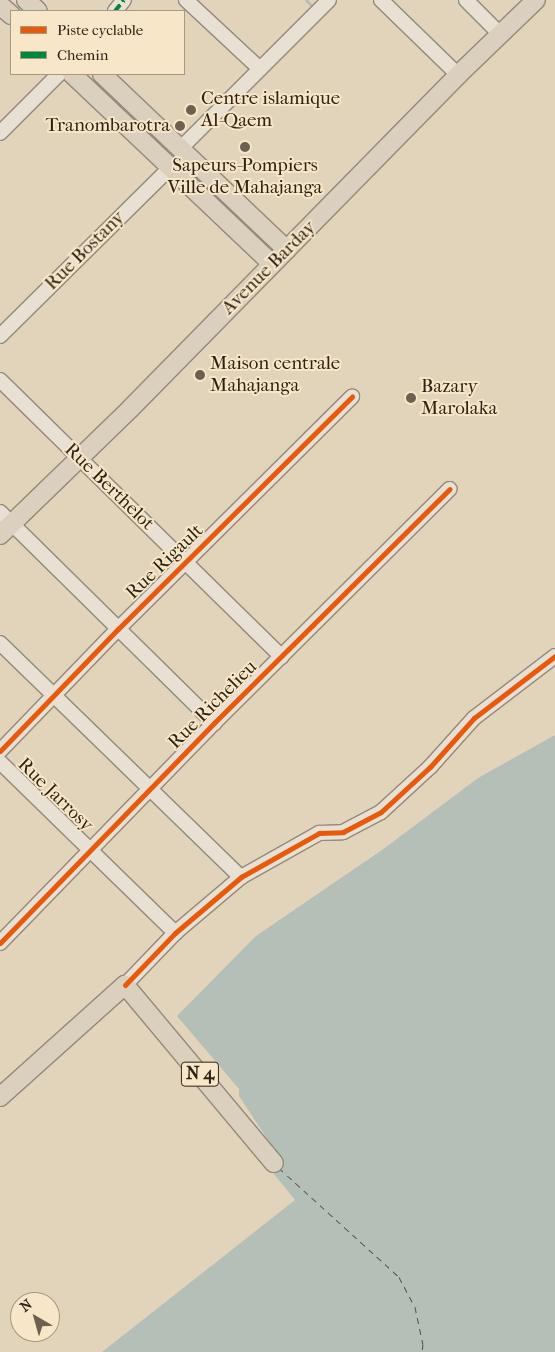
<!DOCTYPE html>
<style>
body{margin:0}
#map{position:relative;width:555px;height:1352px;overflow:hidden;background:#e2d4bb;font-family:"IM FELL French Canon",serif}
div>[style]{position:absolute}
.water>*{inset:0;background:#b4bfb7}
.stream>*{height:3px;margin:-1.5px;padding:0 1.5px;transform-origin:1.5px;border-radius:1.5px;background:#b4bfb7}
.ferry>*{height:1px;margin-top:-0.5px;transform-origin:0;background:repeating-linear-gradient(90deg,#504e46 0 6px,transparent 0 11px)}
.roads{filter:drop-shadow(1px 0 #938a7b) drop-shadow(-1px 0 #938a7b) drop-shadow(0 1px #938a7b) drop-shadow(0 -1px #938a7b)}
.minor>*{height:14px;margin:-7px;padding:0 7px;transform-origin:7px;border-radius:7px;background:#e7e0d3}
.major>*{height:18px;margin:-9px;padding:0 9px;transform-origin:9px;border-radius:9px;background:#dbd0be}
.quiet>*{height:4px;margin-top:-2px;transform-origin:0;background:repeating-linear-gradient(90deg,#00873e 0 8px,transparent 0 12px)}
.cycleway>*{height:5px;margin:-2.5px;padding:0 2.5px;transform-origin:2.5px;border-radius:2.5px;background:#e8590c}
.dots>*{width:14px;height:14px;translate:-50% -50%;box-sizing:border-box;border:2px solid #f7e6c8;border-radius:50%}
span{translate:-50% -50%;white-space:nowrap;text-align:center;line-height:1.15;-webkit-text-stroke:4px #f7e6c8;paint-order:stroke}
.shield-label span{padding:1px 4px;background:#f7e6c8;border:1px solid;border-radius:4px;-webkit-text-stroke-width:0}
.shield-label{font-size:18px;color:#2d2216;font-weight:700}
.poi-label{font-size:19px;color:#2d2216}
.left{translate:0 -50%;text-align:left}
.right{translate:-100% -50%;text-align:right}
.street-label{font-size:19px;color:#2d2216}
.legend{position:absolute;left:10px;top:10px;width:175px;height:65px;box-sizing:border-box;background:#f7e6c8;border:1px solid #a69881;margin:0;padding:6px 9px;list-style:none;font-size:15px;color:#2d2216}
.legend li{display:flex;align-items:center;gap:10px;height:25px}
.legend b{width:25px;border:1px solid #a69881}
.north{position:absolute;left:10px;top:1292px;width:50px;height:50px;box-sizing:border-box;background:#f7e6c8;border:1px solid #a69881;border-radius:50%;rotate:322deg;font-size:14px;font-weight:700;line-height:20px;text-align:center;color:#2d2216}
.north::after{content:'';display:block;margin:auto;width:18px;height:22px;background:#6c6050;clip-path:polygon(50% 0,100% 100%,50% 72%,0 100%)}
</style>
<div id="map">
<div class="water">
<i style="clip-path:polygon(555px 735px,555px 1352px,102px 1352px,295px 1200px,269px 1168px,280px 1158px,239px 1096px,239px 1089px,177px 1016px,256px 936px,382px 850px,478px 778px)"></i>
</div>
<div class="stream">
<i style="left:306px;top:0;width:6px;rotate:45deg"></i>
</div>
<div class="ferry">
<i style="left:279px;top:1168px;width:162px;rotate:42.2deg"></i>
<i style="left:399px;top:1277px;width:34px;rotate:62deg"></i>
<i style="left:415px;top:1307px;width:38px;rotate:78deg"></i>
<i style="left:423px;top:1344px;width:8px;rotate:97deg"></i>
</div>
<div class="roads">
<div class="minor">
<i style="left:186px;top:0;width:101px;rotate:43deg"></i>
<i style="left:381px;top:0;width:107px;rotate:44.2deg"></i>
<i style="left:466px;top:0;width:48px;rotate:45deg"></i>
<i style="left:115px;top:11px;width:14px;rotate:-51deg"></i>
<i style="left:0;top:133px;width:83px;rotate:-45deg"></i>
<i style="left:181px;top:148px;width:209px;rotate:-45deg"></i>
<i style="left:0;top:336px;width:240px;rotate:-44.7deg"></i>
<i style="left:0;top:380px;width:395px;rotate:44.5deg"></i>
<i style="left:0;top:512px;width:301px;rotate:44.6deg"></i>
<i style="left:0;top:643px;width:336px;rotate:44.2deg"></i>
<i style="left:0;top:751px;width:170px;rotate:-46deg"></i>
<i style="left:118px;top:629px;width:330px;rotate:-44.8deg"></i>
<i style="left:0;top:762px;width:245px;rotate:44.3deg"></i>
<i style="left:0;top:943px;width:307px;rotate:-45.8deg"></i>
<i style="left:214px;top:723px;width:332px;rotate:-44.8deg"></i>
<i style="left:125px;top:985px;width:72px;rotate:-46.1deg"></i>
<i style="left:175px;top:933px;width:87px;rotate:-40.3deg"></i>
<i style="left:241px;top:877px;width:90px;rotate:-29.4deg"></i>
<i style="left:319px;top:833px;width:24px;rotate:-2deg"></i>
<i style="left:343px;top:832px;width:43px;rotate:-27.8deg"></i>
<i style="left:381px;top:812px;width:67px;rotate:-42.6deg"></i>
<i style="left:430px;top:767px;width:66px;rotate:-48.1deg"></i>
<i style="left:474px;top:718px;width:102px;rotate:-37.4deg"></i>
</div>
<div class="major">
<i style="left:26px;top:0;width:16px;rotate:43deg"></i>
<i style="left:0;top:5px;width:15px;rotate:42deg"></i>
<i style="left:72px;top:74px;width:276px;rotate:43.5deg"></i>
<i style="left:102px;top:74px;width:255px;rotate:43.6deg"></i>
<i style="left:0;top:535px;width:182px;rotate:-44.1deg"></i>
<i style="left:131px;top:408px;width:467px;rotate:-45.5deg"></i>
<i style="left:458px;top:75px;width:108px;rotate:-43.9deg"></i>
<i style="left:0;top:1097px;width:168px;rotate:-41.9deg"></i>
<i style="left:125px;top:985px;width:232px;rotate:50.1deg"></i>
</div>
</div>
<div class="quiet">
<i style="left:115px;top:11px;width:14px;rotate:-51deg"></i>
</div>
<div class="cycleway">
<i style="left:0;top:751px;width:170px;rotate:-46deg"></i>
<i style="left:118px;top:629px;width:330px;rotate:-44.8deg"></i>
<i style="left:0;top:943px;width:307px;rotate:-45.8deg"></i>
<i style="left:214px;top:723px;width:332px;rotate:-44.8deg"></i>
<i style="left:125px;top:985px;width:72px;rotate:-46.1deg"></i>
<i style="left:175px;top:933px;width:87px;rotate:-40.3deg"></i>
<i style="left:241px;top:877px;width:90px;rotate:-29.4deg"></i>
<i style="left:319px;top:833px;width:24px;rotate:-2deg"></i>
<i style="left:343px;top:832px;width:43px;rotate:-27.8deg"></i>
<i style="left:381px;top:812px;width:67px;rotate:-42.6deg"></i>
<i style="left:430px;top:767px;width:66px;rotate:-48.1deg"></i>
<i style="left:474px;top:718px;width:102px;rotate:-37.4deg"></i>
</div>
<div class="dots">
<i style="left:191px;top:110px;background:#6c6050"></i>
<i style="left:180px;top:126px;background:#6c6050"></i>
<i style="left:245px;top:147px;background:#6c6050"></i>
<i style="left:200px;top:375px;background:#6c6050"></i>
<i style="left:411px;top:398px;background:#6c6050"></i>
</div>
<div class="shield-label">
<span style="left:200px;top:1074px">N 4</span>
</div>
<div class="poi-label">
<span class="left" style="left:201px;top:110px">Centre islamique<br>Al-Qaem</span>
<span class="right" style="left:170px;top:126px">Tranombarotra</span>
<span style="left:245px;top:177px">Sapeurs-Pompiers<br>Ville de Mahajanga</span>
<span class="left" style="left:210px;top:375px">Maison centrale<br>Mahajanga</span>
<span class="left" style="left:421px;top:398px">Bazary<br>Marolaka</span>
</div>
<div class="street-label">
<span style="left:85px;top:251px;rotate:-45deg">Rue Bostany</span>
<span style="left:269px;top:268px;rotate:-45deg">Avenue Barday</span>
<span style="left:109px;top:487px;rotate:44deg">Rue Berthelot</span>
<span style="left:165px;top:562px;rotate:-44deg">Rue Rigault</span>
<span style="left:213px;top:705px;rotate:-45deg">Rue Richelieu</span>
<span style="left:55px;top:795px;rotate:44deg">Rue Jarrosy</span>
</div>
<ul class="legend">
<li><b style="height:6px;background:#e8590c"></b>Piste cyclable</li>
<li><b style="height:6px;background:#00873e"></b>Chemin</li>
</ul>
<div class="north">N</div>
</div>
